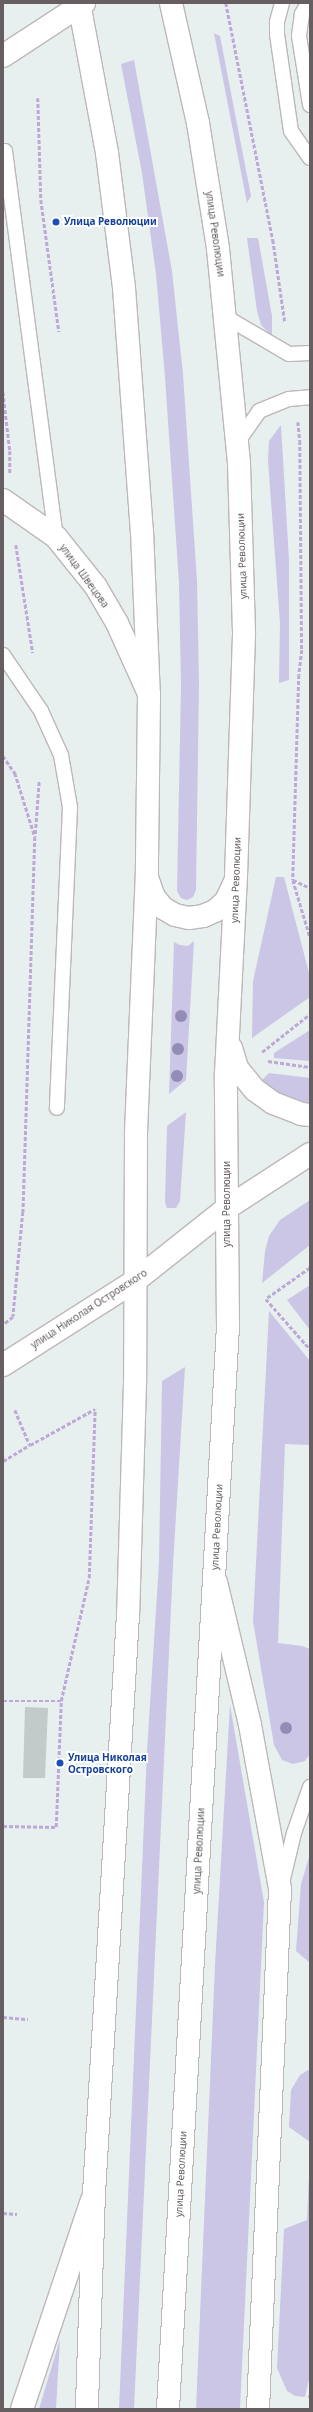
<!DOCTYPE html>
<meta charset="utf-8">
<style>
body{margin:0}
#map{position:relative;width:313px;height:2412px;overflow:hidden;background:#e7f0ef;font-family:"Noto Sans",sans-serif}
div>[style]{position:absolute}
.green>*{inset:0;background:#cbc5e6}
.building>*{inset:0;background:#c3cbca}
.path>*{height:2.5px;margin-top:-1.25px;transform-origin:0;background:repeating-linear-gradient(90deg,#bda8d7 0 4px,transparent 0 6px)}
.roads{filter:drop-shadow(1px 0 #bdb7b8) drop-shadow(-1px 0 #bdb7b8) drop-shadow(0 1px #bdb7b8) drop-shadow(0 -1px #bdb7b8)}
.service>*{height:14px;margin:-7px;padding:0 7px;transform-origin:7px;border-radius:7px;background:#fff}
.minor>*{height:22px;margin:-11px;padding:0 11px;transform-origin:11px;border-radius:11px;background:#fff}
.secondary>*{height:22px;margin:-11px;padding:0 11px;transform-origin:11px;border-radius:11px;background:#fff}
.trees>*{width:12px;height:12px;margin:-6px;border-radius:50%;background:#928cb6}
.dots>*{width:11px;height:11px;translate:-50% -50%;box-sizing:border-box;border:2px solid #fff;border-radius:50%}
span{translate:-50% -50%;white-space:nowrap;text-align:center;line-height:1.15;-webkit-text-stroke:4px #fff;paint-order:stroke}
.transit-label{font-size:10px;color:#164399;font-weight:700}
.left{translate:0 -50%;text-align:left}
.street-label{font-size:10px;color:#665e60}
.frame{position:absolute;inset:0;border:4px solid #665e60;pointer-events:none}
</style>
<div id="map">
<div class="green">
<i style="clip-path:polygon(214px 33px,220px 36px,251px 196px,247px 203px)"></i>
<i style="clip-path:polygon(134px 60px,172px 271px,183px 374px,197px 581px,199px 683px,196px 890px,193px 897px,187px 900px,181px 898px,177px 891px,181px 686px,179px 583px,165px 377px,156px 274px,142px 173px,121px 64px)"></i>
<i style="clip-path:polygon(247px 238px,258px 238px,272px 316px,272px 336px,261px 325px,257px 311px)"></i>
<i style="clip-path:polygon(281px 425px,289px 560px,289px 680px,279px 683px,280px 623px,268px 461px,269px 441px)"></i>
<i style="clip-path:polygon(276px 877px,284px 877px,310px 977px,310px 997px,252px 1038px,253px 981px)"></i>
<i style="clip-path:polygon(194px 941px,186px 1080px,169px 1094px,174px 942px,180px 945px,188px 946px)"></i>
<i style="clip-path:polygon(310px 1030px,310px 1061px,274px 1058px,274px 1053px)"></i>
<i style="clip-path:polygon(269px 1073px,310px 1078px,310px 1102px,287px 1102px,261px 1081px)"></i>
<i style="clip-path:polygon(186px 1112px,180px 1201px,176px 1208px,167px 1208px,165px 1202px,167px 1126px)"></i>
<i style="clip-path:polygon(310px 1200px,310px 1245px,262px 1283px,265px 1251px,269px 1236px,280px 1220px)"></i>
<i style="clip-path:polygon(310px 1285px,310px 1330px,287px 1300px)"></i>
<i style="clip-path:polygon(269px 1311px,310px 1361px,310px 1445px,285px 1444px,278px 1643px,302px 1646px,310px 1649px,310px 1754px,305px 1761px,293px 1764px,282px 1760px,274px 1745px,253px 1621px)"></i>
<i style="clip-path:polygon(185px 1367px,173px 1565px,134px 2409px,119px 2409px,147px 1751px,159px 1563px,162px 1381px)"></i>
<i style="clip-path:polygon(230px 1705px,264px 1902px,240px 2409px,196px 2409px,215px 1965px)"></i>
<i style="clip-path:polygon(310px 1854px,310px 1963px,296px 1951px,301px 1884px)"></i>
<i style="clip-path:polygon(310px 2069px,310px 2171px,310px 2142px,289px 2127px,291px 2090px,300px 2075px)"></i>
<i style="clip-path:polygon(309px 2176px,310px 2375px,305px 2397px,295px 2396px,287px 2391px,277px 2368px,284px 2229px,307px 2220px)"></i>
<i style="clip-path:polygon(60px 2339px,56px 2409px,39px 2409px)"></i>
</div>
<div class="building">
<i style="clip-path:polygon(25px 1707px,48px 1708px,45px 1778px,23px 1778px)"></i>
</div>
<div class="path">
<i style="left:226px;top:3px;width:242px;rotate:78.8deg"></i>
<i style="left:273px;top:240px;width:83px;rotate:81.7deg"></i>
<i style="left:38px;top:98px;width:102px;rotate:88.3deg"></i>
<i style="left:41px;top:200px;width:133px;rotate:82.2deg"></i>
<i style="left:3px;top:392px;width:59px;rotate:83.2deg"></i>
<i style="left:10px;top:451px;width:22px;rotate:90deg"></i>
<i style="left:298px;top:422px;width:19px;rotate:84deg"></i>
<i style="left:300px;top:441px;width:209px;rotate:89.5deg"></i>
<i style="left:302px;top:650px;width:25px;rotate:97deg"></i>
<i style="left:299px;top:675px;width:205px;rotate:91.7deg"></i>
<i style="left:293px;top:880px;width:59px;rotate:73.4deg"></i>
<i style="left:16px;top:545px;width:109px;rotate:81.1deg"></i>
<i style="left:3px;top:756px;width:21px;rotate:55deg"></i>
<i style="left:15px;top:773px;width:67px;rotate:72.6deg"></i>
<i style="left:35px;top:837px;width:375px;rotate:91.8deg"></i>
<i style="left:23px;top:1212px;width:105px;rotate:95.4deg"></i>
<i style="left:13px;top:1317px;width:13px;rotate:141deg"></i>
<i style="left:35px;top:834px;width:53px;rotate:-85.7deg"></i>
<i style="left:293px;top:880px;width:19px;rotate:25deg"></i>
<i style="left:262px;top:1052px;width:61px;rotate:-38.4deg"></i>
<i style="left:268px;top:1061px;width:42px;rotate:8.1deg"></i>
<i style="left:310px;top:1268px;width:54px;rotate:144.8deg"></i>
<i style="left:266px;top:1299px;width:67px;rotate:48.7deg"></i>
<i style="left:15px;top:1410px;width:38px;rotate:67deg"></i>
<i style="left:30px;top:1445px;width:74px;rotate:-29deg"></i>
<i style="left:3px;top:1461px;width:31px;rotate:-31deg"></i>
<i style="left:3px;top:1701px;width:58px"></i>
<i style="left:3px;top:1826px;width:53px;rotate:1.1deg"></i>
<i style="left:56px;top:1827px;width:126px;rotate:-87.7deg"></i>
<i style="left:61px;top:1701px;width:126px;rotate:-77.2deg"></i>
<i style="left:89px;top:1578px;width:169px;rotate:-88deg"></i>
<i style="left:3px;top:2017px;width:25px;rotate:5deg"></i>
<i style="left:3px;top:2213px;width:14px;rotate:4deg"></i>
<i style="left:309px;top:2398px;width:3px;rotate:-72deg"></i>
</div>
<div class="roads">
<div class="service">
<i style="left:282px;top:3px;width:20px;rotate:105deg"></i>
<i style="left:277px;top:22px;width:12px;rotate:90deg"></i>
<i style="left:277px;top:34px;width:98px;rotate:81.8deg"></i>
<i style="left:291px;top:131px;width:33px;rotate:55deg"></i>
<i style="left:308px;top:3px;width:13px;rotate:119deg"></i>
<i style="left:302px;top:14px;width:22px;rotate:98deg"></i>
<i style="left:299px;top:36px;width:70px;rotate:80.9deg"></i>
<i style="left:5px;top:151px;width:389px;rotate:82.5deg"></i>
<i style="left:224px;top:316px;width:75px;rotate:30.3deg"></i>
<i style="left:289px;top:354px;width:21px;rotate:-3deg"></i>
<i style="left:237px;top:443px;width:39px;rotate:-55deg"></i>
<i style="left:259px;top:411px;width:32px;rotate:-22deg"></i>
<i style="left:289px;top:399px;width:21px;rotate:-5deg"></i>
<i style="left:3px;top:655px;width:68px;rotate:55.8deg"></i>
<i style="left:41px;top:711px;width:48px;rotate:65.6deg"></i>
<i style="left:61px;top:755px;width:53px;rotate:80.2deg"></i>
<i style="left:70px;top:807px;width:301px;rotate:92.5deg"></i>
<i style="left:282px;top:1883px;width:51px;rotate:-76.5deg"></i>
<i style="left:294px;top:1833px;width:49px;rotate:-70.8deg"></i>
</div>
<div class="minor">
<i style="left:3px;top:56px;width:97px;rotate:-33.2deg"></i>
<i style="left:3px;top:500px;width:65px;rotate:34.9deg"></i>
<i style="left:56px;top:537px;width:64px;rotate:51.3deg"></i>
<i style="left:96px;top:587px;width:42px;rotate:59.7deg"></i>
<i style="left:117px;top:623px;width:78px;rotate:65.7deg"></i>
<i style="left:216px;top:1582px;width:147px;rotate:76.6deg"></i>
<i style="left:250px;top:1725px;width:167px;rotate:79.6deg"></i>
<i style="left:280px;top:1889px;width:520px;rotate:92.42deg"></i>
<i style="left:22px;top:2409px;width:220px;rotate:-71.5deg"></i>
</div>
<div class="secondary">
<i style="left:79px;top:3px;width:153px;rotate:79.4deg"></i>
<i style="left:107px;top:153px;width:136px;rotate:82.8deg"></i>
<i style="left:124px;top:288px;width:244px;rotate:85.8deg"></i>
<i style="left:142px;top:531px;width:165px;rotate:87.6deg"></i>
<i style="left:149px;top:696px;width:174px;rotate:90.7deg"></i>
<i style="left:147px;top:870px;width:265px;rotate:92.4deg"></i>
<i style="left:136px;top:1135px;width:248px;rotate:90.2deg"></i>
<i style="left:135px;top:1383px;width:231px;rotate:91.7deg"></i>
<i style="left:128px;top:1614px;width:580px;rotate:93.36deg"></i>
<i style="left:94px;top:2193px;width:216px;rotate:91.9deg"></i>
<i style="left:148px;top:880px;width:18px;rotate:71deg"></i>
<i style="left:154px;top:897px;width:14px;rotate:51deg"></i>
<i style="left:163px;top:908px;width:14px;rotate:30deg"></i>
<i style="left:175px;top:915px;width:14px;rotate:12deg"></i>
<i style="left:189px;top:918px;width:14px;rotate:-8deg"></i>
<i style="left:203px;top:916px;width:13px;rotate:-23deg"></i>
<i style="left:215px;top:911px;width:15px;rotate:-42deg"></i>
<i style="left:226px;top:901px;width:21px;rotate:-65deg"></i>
<i style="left:231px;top:1048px;width:21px;rotate:73deg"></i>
<i style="left:237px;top:1068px;width:28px;rotate:51deg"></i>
<i style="left:255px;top:1090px;width:22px;rotate:36deg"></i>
<i style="left:273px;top:1103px;width:30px;rotate:21deg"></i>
<i style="left:301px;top:1114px;width:9px;rotate:6deg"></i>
<i style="left:3px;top:1365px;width:156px;rotate:-32.5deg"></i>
<i style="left:135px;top:1281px;width:117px;rotate:-38.4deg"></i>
<i style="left:227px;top:1208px;width:99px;rotate:-33deg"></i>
<i style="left:168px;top:2409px;width:1085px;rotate:-86.83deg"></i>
<i style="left:228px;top:1326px;width:252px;rotate:-90.5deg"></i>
<i style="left:226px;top:1074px;width:198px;rotate:-87.1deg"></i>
<i style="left:236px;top:876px;width:244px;rotate:-88.1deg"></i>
<i style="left:244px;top:632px;width:169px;rotate:-91.7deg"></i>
<i style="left:239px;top:463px;width:216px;rotate:-95.6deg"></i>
<i style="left:218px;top:248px;width:127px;rotate:-99.1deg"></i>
<i style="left:198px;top:123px;width:123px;rotate:-102.7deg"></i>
</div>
</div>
<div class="trees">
<i style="left:181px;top:1016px"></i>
<i style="left:178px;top:1049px"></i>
<i style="left:177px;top:1076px"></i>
<i style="left:286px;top:1728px"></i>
</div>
<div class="dots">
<i style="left:56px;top:222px;background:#1a4fb4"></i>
<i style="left:60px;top:1763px;background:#1a4fb4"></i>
</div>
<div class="transit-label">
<span class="left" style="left:64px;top:222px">Улица Революции</span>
<span class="left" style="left:68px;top:1763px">Улица Николая<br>Островского</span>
</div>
<div class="street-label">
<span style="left:215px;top:234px;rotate:82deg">улица Революции</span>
<span style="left:242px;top:556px;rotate:-92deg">улица Революции</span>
<span style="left:84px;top:576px;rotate:54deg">улица Швецова</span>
<span style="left:236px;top:880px;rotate:-88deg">улица Революции</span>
<span style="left:227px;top:1204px;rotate:-90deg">улица Революции</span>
<span style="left:89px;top:1309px;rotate:-33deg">улица Николая Островского</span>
<span style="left:217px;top:1527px;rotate:-87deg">улица Революции</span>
<span style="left:199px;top:1851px;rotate:-87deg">улица Революции</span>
<span style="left:181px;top:2174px;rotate:-87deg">улица Революции</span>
</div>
<div class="frame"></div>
</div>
